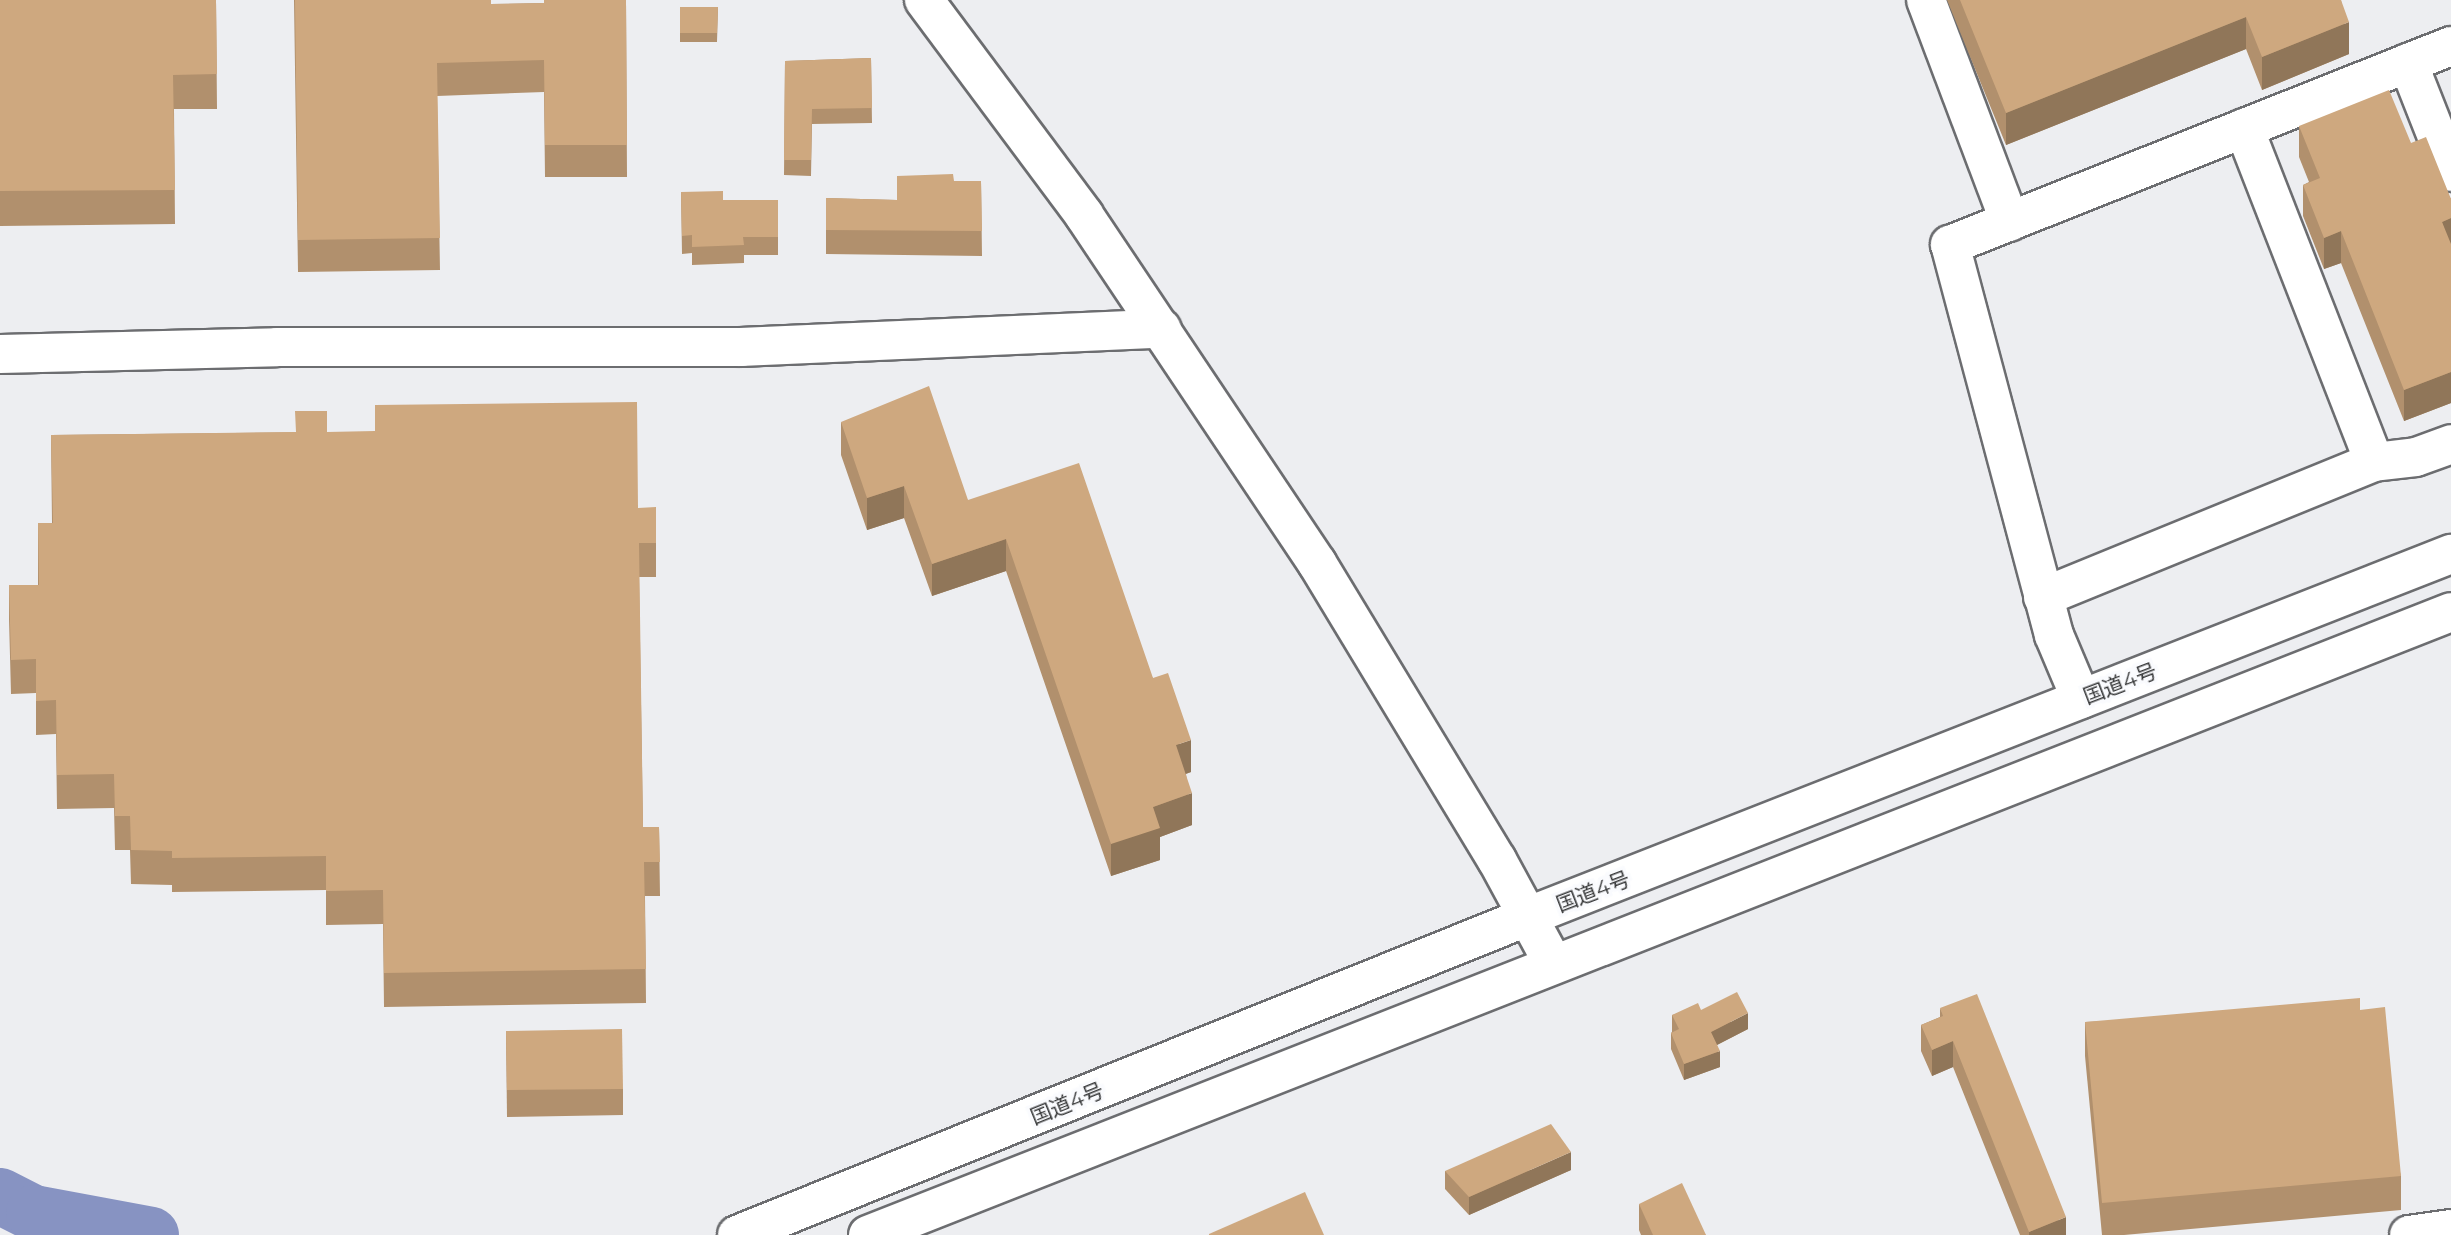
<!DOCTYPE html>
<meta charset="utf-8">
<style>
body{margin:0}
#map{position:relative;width:2451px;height:1235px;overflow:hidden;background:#edeef1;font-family:Montserrat,"Noto Sans JP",sans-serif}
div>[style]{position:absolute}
.river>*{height:56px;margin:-28px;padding:0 28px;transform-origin:28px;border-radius:28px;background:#8793c2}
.roads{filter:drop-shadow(2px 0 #6c6d70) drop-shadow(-2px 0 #6c6d70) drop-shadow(0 2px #6c6d70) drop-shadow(0 -2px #6c6d70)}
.minor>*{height:38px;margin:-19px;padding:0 19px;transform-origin:19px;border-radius:19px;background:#fff}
.highway>*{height:38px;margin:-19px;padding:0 19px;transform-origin:19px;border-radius:19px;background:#fff}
.wall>*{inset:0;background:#b1906d}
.shaded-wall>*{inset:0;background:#907659}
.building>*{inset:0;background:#cea87f}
span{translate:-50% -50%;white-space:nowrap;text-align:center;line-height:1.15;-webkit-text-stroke:7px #fafbfe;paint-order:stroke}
.street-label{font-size:21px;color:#373839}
</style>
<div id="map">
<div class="river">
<i style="left:0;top:1196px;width:38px;rotate:27deg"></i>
<i style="left:34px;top:1213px;width:119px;rotate:10.6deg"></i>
</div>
<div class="roads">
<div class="minor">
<i style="left:924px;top:0;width:268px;rotate:53.3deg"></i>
<i style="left:1084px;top:215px;width:419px;rotate:56.2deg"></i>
<i style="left:1317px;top:563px;width:347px;rotate:58.8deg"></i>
<i style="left:1497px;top:860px;width:117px;rotate:61.5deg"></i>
<i style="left:1926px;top:0;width:237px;rotate:69.3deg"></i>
<i style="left:2408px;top:63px;width:117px;rotate:68.5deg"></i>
<i style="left:2244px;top:128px;width:358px;rotate:68.7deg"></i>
<i style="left:0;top:354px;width:277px;rotate:-1.4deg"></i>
<i style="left:277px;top:347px;width:465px"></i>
<i style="left:742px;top:347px;width:420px;rotate:-2.5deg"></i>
<i style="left:2043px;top:597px;width:357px;rotate:-22.2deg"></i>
<i style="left:2374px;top:462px;width:42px;rotate:-6.8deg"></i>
<i style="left:2416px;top:457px;width:37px;rotate:-20deg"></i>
<i style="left:2081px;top:699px;width:69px;rotate:-112.9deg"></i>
<i style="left:2054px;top:635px;width:404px;rotate:-104.9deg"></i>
<i style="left:1950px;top:245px;width:539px;rotate:-21.66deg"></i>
<i style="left:2409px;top:1235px;width:42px;rotate:-8.1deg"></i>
</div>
<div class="highway">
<i style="left:737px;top:1235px;width:854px;rotate:-21.94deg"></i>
<i style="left:1529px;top:916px;width:991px;rotate:-21.44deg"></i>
<i style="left:868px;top:1235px;width:1701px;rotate:-21.48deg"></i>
</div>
</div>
<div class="wall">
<i style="clip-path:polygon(0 0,216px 0,217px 109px,174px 109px,175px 224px,0 226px)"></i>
<i style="clip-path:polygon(294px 0,491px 4px,544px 3px,626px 0,627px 177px,545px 177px,544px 92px,437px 96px,440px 270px,298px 272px)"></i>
<i style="clip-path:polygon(1947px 0,2341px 0,2349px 54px,2262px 90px,2246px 49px,2006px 145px)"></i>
<i style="clip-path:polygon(680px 7px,718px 7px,717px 42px,680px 42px)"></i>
<i style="clip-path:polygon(871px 58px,872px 123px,812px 124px,811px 176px,784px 175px,785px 61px)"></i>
<i style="clip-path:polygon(2299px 126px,2411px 143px,2451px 199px,2451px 403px,2404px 421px,2341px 263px,2324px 269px,2303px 216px,2303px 185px,2309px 182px,2299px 157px)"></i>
<i style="clip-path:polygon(954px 181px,981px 181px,982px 256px,826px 254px,826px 198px,897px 200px)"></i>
<i style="clip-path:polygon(681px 192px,723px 200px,778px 200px,778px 255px,744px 255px,744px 263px,692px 265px,692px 253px,682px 254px)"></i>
<i style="clip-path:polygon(841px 422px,968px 500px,1153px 678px,1191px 772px,1186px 774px,1192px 825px,1160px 837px,1160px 860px,1111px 876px,1006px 571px,932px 596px,904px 518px,867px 530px,841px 455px)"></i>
<i style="clip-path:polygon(327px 432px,638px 508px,656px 543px,656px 577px,639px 577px,643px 827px,659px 827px,660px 896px,645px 896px,646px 1003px,384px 1007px,383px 924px,326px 925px,326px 890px,172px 892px,172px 885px,131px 884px,130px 850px,115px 850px,114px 808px,57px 809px,56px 734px,36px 735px,36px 693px,11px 694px,9px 619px,9px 585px,38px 585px,38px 523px,52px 523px,51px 435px)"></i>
<i style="clip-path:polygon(1940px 1008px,2066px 1235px,2020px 1235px,1953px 1067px,1932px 1076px,1921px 1051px,1921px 1025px,1940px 1017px)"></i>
<i style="clip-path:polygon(1701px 1010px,1748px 1029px,1717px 1045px,1720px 1067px,1684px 1080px,1671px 1049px,1671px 1033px,1672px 1032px,1672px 1015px)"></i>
<i style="clip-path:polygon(2360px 1010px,2401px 1176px,2401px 1210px,2124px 1235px,2102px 1235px,2085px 1056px,2085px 1022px)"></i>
<i style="clip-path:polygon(506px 1031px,623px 1089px,623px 1115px,507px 1117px)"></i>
<i style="clip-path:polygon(1571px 1170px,1469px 1215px,1445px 1189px,1445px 1171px)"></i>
<i style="clip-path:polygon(1639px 1204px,1706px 1235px,1641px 1235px,1639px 1230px)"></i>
</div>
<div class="shaded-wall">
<i style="clip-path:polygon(2246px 17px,2246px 49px,2006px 145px,2006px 113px)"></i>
<i style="clip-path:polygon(2349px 22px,2349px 54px,2262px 90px,2262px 57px)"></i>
<i style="clip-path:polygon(2451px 218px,2451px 250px,2442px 222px)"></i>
<i style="clip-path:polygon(2341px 231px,2341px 263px,2324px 269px,2324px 238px)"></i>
<i style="clip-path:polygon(2451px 372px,2451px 403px,2404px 421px,2404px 390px)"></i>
<i style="clip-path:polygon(904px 486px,904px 518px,867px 530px,867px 498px)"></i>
<i style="clip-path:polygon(1006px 539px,1006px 571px,932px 596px,932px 564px)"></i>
<i style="clip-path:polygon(1191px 740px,1191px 772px,1176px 777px,1176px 745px)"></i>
<i style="clip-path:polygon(1192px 793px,1192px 825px,1160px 837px,1160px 860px,1111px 876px,1111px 844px,1153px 807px)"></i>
<i style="clip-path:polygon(1748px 1013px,1748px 1029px,1711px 1048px,1711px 1032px)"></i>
<i style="clip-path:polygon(1953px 1041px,1953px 1067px,1932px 1076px,1932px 1050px)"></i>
<i style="clip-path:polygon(1720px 1051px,1720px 1067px,1684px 1080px,1684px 1064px)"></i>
<i style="clip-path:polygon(1571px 1152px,1571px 1170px,1469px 1215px,1469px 1197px)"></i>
<i style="clip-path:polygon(2066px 1217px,2066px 1235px,2029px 1235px,2029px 1232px)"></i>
</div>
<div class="building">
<i style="clip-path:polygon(0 0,216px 0,217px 74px,173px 75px,175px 190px,0 191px)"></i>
<i style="clip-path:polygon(295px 0,491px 0,491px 4px,544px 3px,544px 0,626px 0,627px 145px,545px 145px,544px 60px,437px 63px,440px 238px,298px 240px)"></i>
<i style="clip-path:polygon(1960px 0,2341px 0,2349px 22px,2262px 57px,2246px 17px,2006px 113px)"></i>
<i style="clip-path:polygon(680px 7px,718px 7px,717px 33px,680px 33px)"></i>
<i style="clip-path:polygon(871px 58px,872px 108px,812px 109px,811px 160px,784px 160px,785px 61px)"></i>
<i style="clip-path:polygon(2389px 90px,2411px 143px,2426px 137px,2451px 199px,2451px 218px,2442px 222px,2451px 244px,2451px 372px,2404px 390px,2341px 231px,2324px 238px,2303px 185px,2320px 178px,2299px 126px)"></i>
<i style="clip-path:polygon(953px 174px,954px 181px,981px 181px,982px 231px,826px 230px,826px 198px,897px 200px,897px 176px)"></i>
<i style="clip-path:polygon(723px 191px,723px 200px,778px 200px,778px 237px,743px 237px,744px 245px,692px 247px,692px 235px,682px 236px,681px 192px)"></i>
<i style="clip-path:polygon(929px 386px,968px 500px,1079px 463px,1153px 678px,1168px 673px,1191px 740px,1176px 745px,1192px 793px,1153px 807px,1160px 828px,1111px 844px,1006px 539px,932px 564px,904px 486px,867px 498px,841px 422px)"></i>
<i style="clip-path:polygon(637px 402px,638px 508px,656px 507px,656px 543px,639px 543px,643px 827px,659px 827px,660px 862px,644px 862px,646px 969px,384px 973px,383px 890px,326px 891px,326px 856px,172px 858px,172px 851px,131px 850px,130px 816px,115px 816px,114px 774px,57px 775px,56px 700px,36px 701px,36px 659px,11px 660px,9px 585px,39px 585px,38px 523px,53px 523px,51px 435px,296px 432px,295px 411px,327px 411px,327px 432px,375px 431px,375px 405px)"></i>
<i style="clip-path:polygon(1737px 992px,1748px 1013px,1711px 1032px,1720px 1051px,1684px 1064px,1671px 1033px,1679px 1029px,1672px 1015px,1698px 1003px,1701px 1010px)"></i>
<i style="clip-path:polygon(1977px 994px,2066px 1217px,2029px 1232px,1953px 1041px,1932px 1050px,1921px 1025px,1943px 1016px,1940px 1008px)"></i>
<i style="clip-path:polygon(2360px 998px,2360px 1010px,2385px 1007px,2401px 1176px,2102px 1203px,2085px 1022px)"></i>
<i style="clip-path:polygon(622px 1029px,623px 1089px,507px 1090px,506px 1031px)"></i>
<i style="clip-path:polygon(1551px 1124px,1571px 1152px,1469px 1197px,1445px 1171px)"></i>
<i style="clip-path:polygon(1682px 1183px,1706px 1235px,1653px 1235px,1639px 1204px)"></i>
<i style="clip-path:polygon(1305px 1192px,1324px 1235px,1209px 1235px,1209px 1234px)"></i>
</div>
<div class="street-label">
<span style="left:2120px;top:684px;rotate:-21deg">国道4号</span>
<span style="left:1593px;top:892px;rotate:-21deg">国道4号</span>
<span style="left:1067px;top:1104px;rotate:-22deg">国道4号</span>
</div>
</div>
